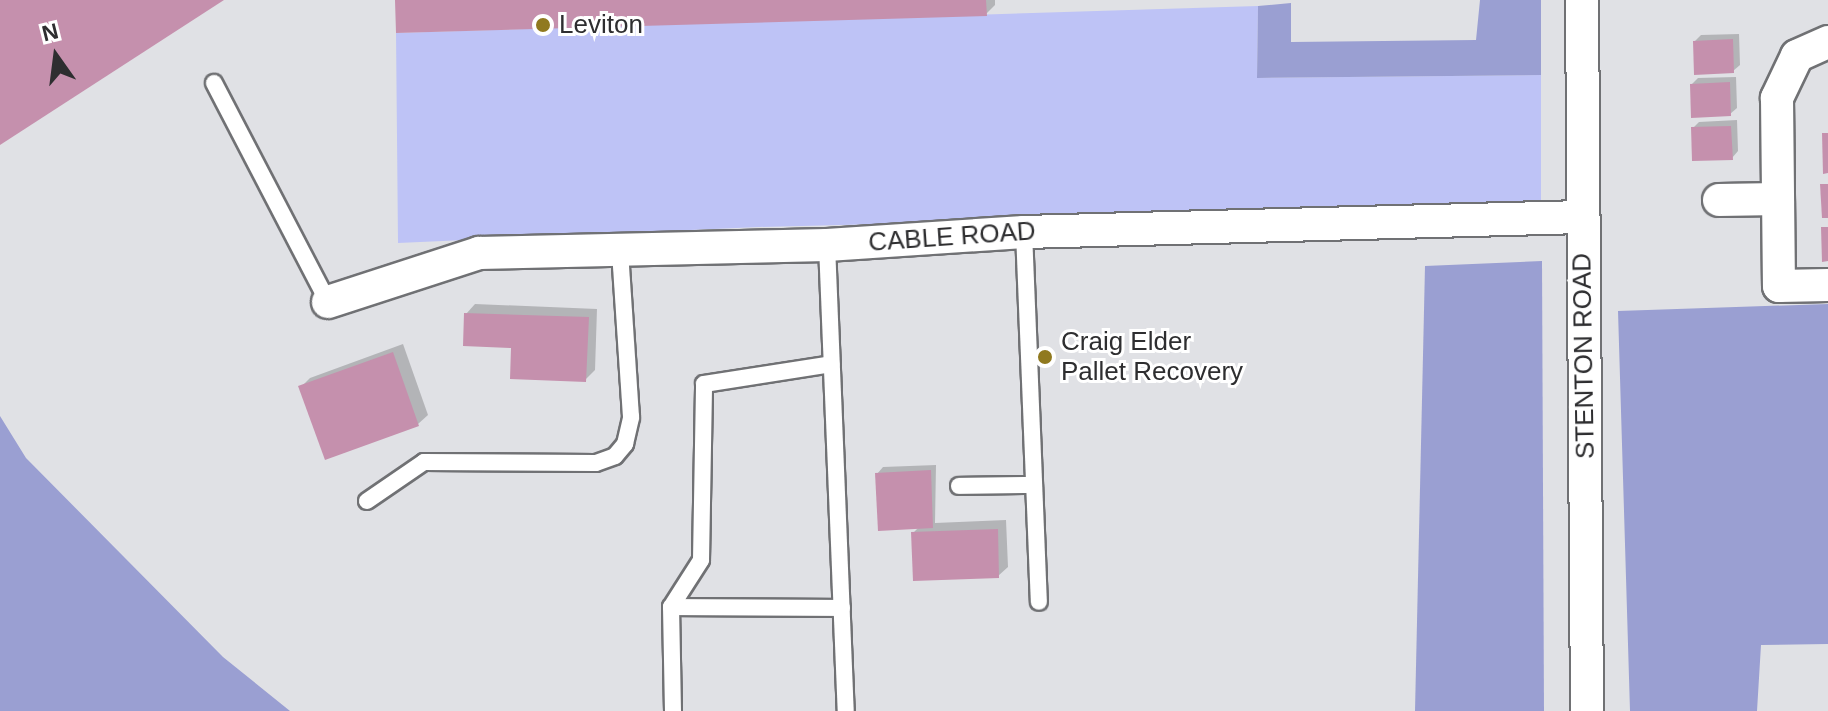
<!DOCTYPE html>
<style>
body{margin:0}
#map{position:relative;width:1828px;height:711px;overflow:hidden;background:#e0e1e5;font-family:Arial,sans-serif}
div>[style]{position:absolute}
.green>*{inset:0;background:#bec3f6}
.forest>*{inset:0;background:#9a9fd2}
.shadow>*{inset:0;background:#0003}
.building>*{inset:0;background:#c590ad}
.roads{filter:drop-shadow(2px 0 #707174) drop-shadow(-2px 0 #707174) drop-shadow(0 2px #707174) drop-shadow(0 -2px #707174)}
.service>*{height:16px;margin:-8px;padding:0 8px;transform-origin:8px;border-radius:8px;background:#fff}
.minor>*{height:32px;margin:-16px;padding:0 16px;transform-origin:16px;border-radius:16px;background:#fff}
.dots>*{width:22px;height:22px;translate:-50% -50%;box-sizing:border-box;border:4px solid #fff;border-radius:50%}
span{translate:-50% -50%;white-space:nowrap;text-align:center;line-height:1.15;-webkit-text-stroke:6px #fff;paint-order:stroke}
.poi-label{font-size:26px;color:#2e2e30}
.left{translate:0 -50%;text-align:left}
.street-label{font-size:26px;color:#2e2e30}
.north{position:absolute;left:16px;top:16px;width:80px;height:80px;-webkit-text-stroke:6px #fff;paint-order:stroke;rotate:346deg;font-size:22px;font-weight:700;line-height:32px;text-align:center;color:#2e2e30}
.north::after{content:'';display:block;margin:auto;width:28px;height:36px;background:#2e2e30;clip-path:polygon(50% 0,100% 100%,50% 72%,0 100%)}
</style>
<div id="map">
<div class="green">
<i style="clip-path:polygon(1258px 6px,1257px 78px,1541px 75px,1541px 207px,759px 227px,398px 243px,396px 33px)"></i>
</div>
<div class="forest">
<i style="clip-path:polygon(1480px 0,1541px 0,1541px 75px,1257px 78px,1258px 6px,1291px 3px,1291px 42px,1476px 40px)"></i>
<i style="clip-path:polygon(1542px 261px,1544px 711px,1415px 711px,1425px 266px)"></i>
<i style="clip-path:polygon(1828px 304px,1828px 644px,1761px 645px,1757px 711px,1630px 711px,1618px 311px)"></i>
<i style="clip-path:polygon(0 416px,26px 458px,223px 657px,290px 711px,0 711px)"></i>
</div>
<div class="shadow">
<i style="clip-path:polygon(397px 0,995px 0,995px 5px,986px 14px)"></i>
<i style="clip-path:polygon(1739px 34px,1740px 65px,1733px 71px,1695px 41px,1701px 35px)"></i>
<i style="clip-path:polygon(1736px 77px,1737px 108px,1730px 114px,1692px 84px,1698px 78px)"></i>
<i style="clip-path:polygon(1737px 120px,1738px 151px,1732px 158px,1693px 128px,1699px 122px)"></i>
<i style="clip-path:polygon(475px 304px,597px 309px,595px 370px,585px 380px,513px 346px,466px 314px)"></i>
<i style="clip-path:polygon(403px 344px,428px 415px,418px 424px,326px 457px,301px 387px,310px 378px)"></i>
<i style="clip-path:polygon(936px 465px,935px 523px,1006px 520px,1008px 567px,998px 576px,913px 533px,919px 527px,877px 474px,883px 467px)"></i>
</div>
<div class="building">
<i style="clip-path:polygon(0 0,224px 0,0 145px)"></i>
<i style="clip-path:polygon(395px 0,986px 0,987px 16px,396px 33px)"></i>
<i style="clip-path:polygon(1733px 39px,1734px 73px,1694px 75px,1693px 41px)"></i>
<i style="clip-path:polygon(1730px 82px,1731px 116px,1691px 118px,1690px 84px)"></i>
<i style="clip-path:polygon(1731px 126px,1733px 160px,1692px 161px,1691px 127px)"></i>
<i style="clip-path:polygon(1822px 133px,1828px 133px,1828px 173px,1823px 174px)"></i>
<i style="clip-path:polygon(1820px 184px,1828px 184px,1828px 218px,1822px 218px)"></i>
<i style="clip-path:polygon(1821px 227px,1828px 227px,1828px 261px,1822px 262px)"></i>
<i style="clip-path:polygon(464px 313px,589px 317px,586px 382px,510px 379px,511px 348px,463px 346px)"></i>
<i style="clip-path:polygon(393px 352px,419px 426px,325px 460px,298px 386px)"></i>
<i style="clip-path:polygon(931px 470px,933px 528px,878px 531px,875px 473px)"></i>
<i style="clip-path:polygon(998px 529px,999px 578px,913px 581px,911px 532px)"></i>
</div>
<div class="roads">
<div class="service">
<i style="left:214px;top:83px;width:247px;rotate:62.5deg"></i>
<i style="left:1024px;top:232px;width:370px;rotate:87.7deg"></i>
<i style="left:827px;top:245px;width:466px;rotate:87.7deg"></i>
<i style="left:959px;top:486px;width:75px;rotate:-0.8deg"></i>
<i style="left:367px;top:501px;width:69px;rotate:-34.4deg"></i>
<i style="left:424px;top:462px;width:172px;rotate:0.3deg"></i>
<i style="left:596px;top:463px;width:20px;rotate:-20deg"></i>
<i style="left:615px;top:456px;width:16px;rotate:-50deg"></i>
<i style="left:625px;top:444px;width:28px;rotate:-77deg"></i>
<i style="left:631px;top:417px;width:167px;rotate:-93.8deg"></i>
<i style="left:671px;top:607px;width:171px;rotate:0.3deg"></i>
<i style="left:673px;top:711px;width:104px;rotate:-91.1deg"></i>
<i style="left:671px;top:607px;width:56px;rotate:-57.4deg"></i>
<i style="left:701px;top:560px;width:176px;rotate:-89deg"></i>
<i style="left:704px;top:384px;width:129px;rotate:-8.9deg"></i>
</div>
<div class="minor">
<i style="left:1582px;top:0;width:711px;rotate:89.6deg"></i>
<i style="left:1828px;top:42px;width:34px;rotate:156deg"></i>
<i style="left:1797px;top:56px;width:47px;rotate:115.5deg"></i>
<i style="left:1777px;top:98px;width:188px;rotate:89.4deg"></i>
<i style="left:1779px;top:286px;width:49px;rotate:-1.2deg"></i>
<i style="left:1719px;top:200px;width:59px;rotate:-1deg"></i>
<i style="left:328px;top:302px;width:159px;rotate:-18deg"></i>
<i style="left:479px;top:253px;width:348px;rotate:-1.3deg"></i>
<i style="left:827px;top:245px;width:197px;rotate:-3.8deg"></i>
<i style="left:1024px;top:232px;width:559px;rotate:-1.54deg"></i>
</div>
</div>
<div class="dots">
<i style="left:543px;top:25px;background:#90791f"></i>
<i style="left:1045px;top:357px;background:#90791f"></i>
</div>
<div class="poi-label">
<span class="left" style="left:559px;top:25px">Leviton</span>
<span class="left" style="left:1061px;top:357px">Craig Elder<br>Pallet Recovery</span>
</div>
<div class="street-label">
<span style="left:952px;top:237px;rotate:-4deg">CABLE ROAD</span>
<span style="left:1584px;top:356px;rotate:-91deg">STENTON ROAD</span>
</div>
<div class="north">N</div>
</div>
